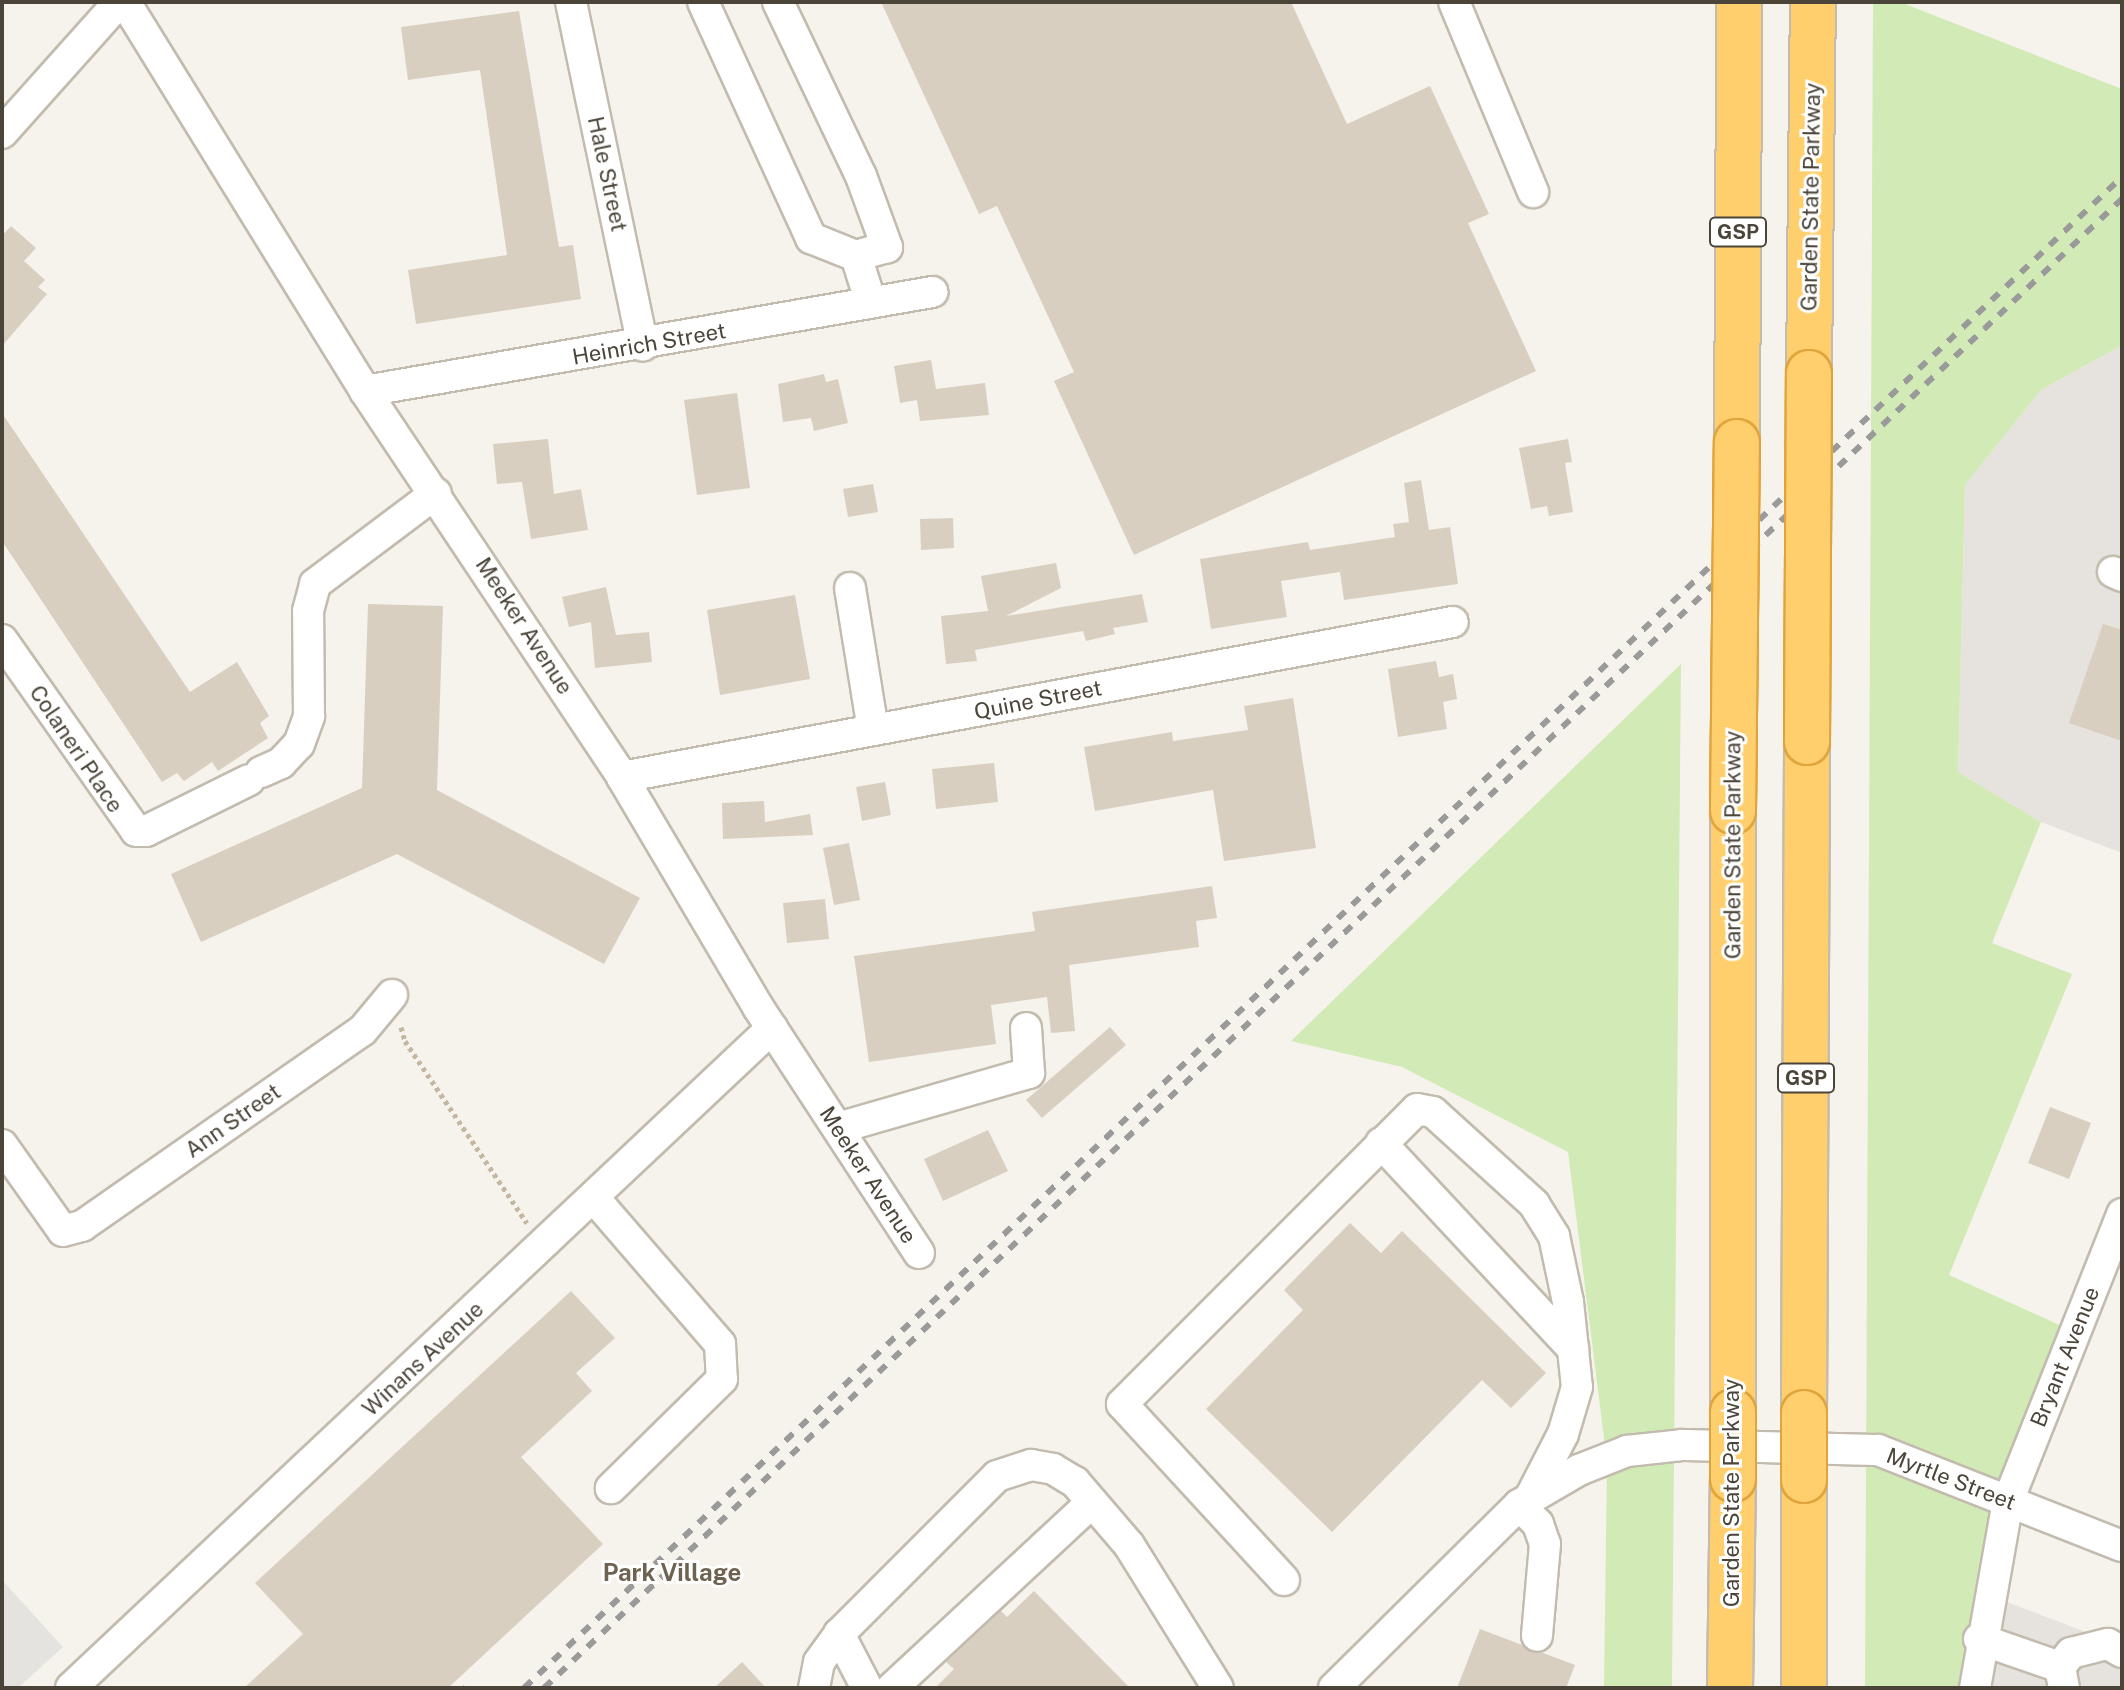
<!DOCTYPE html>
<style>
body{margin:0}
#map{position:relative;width:2124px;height:1690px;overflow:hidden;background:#f6f3ec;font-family:"Public Sans",sans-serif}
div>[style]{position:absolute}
.industrial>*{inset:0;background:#e6e2dd}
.green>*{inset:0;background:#d2eab5}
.parking>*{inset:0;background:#e5e3e0}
.building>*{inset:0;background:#d8cfc1}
.path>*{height:5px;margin-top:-2.5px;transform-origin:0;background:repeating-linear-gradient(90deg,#c4b79f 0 4px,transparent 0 8px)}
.roads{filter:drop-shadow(2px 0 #c2bbae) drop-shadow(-2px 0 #c2bbae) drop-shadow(0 2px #c2bbae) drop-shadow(0 -2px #c2bbae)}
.minor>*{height:30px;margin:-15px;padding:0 15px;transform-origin:15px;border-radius:15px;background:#fff}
.highway>*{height:44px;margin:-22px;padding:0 22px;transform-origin:22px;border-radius:22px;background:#ffcf6e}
.rail>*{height:6px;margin-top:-3px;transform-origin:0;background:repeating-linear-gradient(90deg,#9a9a9a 0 10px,transparent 0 20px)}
.bridges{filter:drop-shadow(2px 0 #e0a43c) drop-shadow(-2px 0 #e0a43c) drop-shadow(0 2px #e0a43c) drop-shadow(0 -2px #e0a43c)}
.highway-bridge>*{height:44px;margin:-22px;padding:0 22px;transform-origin:22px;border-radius:22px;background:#ffcf6e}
span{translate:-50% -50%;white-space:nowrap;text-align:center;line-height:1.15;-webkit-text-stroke:6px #fff;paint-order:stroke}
.shield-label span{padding:2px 6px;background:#fff;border:2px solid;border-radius:6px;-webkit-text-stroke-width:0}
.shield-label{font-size:20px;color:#4b4439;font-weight:700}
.street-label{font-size:22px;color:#4b4439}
.neighbourhood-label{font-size:24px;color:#6e6250;font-weight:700}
.frame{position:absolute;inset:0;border:4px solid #4b4439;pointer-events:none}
</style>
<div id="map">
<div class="industrial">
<i style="clip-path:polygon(2122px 345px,2122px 853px,2041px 822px,1958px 772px,1965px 485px,2041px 390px)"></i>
<i style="clip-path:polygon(1994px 1597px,2122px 1646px,2122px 1688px,1988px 1688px)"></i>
</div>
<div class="green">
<i style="clip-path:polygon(1873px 2px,1900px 2px,2122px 89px,2122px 345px,2041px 390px,1965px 485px,1958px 772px,2041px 822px,1992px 943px,2072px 974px,1949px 1275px,2084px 1336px,1994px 1597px,1988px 1688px,1865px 1688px)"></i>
<i style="clip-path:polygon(1681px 664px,1672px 1688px,1604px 1688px,1607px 1462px,1568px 1152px,1402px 1067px,1291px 1041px)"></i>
</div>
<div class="parking">
<i style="clip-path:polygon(2px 1580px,63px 1647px,18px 1688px,2px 1688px)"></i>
</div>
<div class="building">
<i style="clip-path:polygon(881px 2px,1291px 2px,1347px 124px,1430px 86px,1489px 214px,1468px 223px,1536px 371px,1134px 555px,1054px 381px,1074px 372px,997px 206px,979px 214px)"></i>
<i style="clip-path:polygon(519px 11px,559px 247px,573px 245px,581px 299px,416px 324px,408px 270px,507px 255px,480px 70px,408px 80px,401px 27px)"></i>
<i style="clip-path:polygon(11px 226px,36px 248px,24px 261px,45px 280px,38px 287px,47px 294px,2px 346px,2px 236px)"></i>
<i style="clip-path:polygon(931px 360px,936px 389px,985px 383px,989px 415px,920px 421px,917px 400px,900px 403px,894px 366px)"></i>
<i style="clip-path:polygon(824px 374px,826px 382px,838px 379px,848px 423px,814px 431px,811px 418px,783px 422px,778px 384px)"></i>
<i style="clip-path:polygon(737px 393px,750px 488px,697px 495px,684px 400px)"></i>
<i style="clip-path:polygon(2px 413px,190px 692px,237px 662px,269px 716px,260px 723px,268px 738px,218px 771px,212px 762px,184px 781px,177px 773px,162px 782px,2px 541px)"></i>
<i style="clip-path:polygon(548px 439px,554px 494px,581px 489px,588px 530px,531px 539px,522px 482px,497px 484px,493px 444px)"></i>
<i style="clip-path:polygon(1568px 439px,1572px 462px,1565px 463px,1573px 512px,1549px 516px,1547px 506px,1531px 509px,1519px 448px)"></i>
<i style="clip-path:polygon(1421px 480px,1429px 530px,1450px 527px,1458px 584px,1344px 600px,1340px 572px,1281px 581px,1287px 617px,1211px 629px,1200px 559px,1308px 542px,1310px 550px,1395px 537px,1393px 524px,1409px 522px,1404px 483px)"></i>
<i style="clip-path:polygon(873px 484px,878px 512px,848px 517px,843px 489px)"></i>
<i style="clip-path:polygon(953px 518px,954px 548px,921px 550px,920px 519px)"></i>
<i style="clip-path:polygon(1056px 563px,1061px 588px,1006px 616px,1142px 594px,1148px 622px,1113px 628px,1115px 634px,1086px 641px,1083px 631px,975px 650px,977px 661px,946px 664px,941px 616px,988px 611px,981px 576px)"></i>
<i style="clip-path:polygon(606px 587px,616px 635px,649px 632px,652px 662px,595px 668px,591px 622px,569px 627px,562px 597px)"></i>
<i style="clip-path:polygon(795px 595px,810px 679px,720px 695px,707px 610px)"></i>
<i style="clip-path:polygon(368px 604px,443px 606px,437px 790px,640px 898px,604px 964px,397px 854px,201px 942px,171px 874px,362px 788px)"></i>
<i style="clip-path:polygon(2103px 624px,2122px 630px,2122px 741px,2069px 723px)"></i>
<i style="clip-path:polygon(1436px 661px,1439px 677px,1453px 674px,1457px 699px,1443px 702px,1447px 729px,1398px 737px,1388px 669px)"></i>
<i style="clip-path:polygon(1293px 698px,1316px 848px,1224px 861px,1213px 790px,1095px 811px,1084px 747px,1172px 732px,1173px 741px,1248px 730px,1244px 706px)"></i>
<i style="clip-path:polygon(994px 763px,998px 802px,936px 809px,932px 769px)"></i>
<i style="clip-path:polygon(885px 782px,891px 815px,862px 821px,856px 787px)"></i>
<i style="clip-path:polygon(764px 801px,765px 822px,810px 814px,813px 835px,723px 839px,722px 803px)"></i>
<i style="clip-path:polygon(849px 843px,860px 900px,834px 905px,823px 848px)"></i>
<i style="clip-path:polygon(1212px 886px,1217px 918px,1196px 921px,1199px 947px,1069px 965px,1075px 1031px,1051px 1033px,1047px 997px,991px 1005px,996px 1044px,869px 1062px,854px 956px,1035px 931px,1032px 912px)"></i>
<i style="clip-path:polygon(825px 899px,829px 939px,787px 943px,783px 903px)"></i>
<i style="clip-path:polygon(1110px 1027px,1126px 1045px,1042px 1118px,1026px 1100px)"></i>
<i style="clip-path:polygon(2050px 1107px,2091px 1123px,2069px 1179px,2028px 1163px)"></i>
<i style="clip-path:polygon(988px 1130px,1008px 1171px,943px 1201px,924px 1159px)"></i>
<i style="clip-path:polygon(1350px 1223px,1381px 1253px,1402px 1231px,1546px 1373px,1511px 1408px,1482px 1380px,1332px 1532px,1206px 1409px,1303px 1310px,1284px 1290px)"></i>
<i style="clip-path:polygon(571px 1291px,615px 1338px,576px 1373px,592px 1391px,521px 1457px,603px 1544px,448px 1688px,244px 1688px,303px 1634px,255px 1583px)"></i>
<i style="clip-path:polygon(1034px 1591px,1130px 1688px,935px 1688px,954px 1669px,946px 1662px,1001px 1611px,1007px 1617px)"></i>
<i style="clip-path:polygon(1480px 1629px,1575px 1665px,1566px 1688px,1457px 1688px)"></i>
<i style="clip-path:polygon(742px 1662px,766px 1688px,714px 1688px)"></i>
</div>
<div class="path">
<i style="left:401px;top:1027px;width:15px;rotate:74deg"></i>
<i style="left:405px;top:1041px;width:219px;rotate:56.2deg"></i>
</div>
<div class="roads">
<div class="minor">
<i style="left:125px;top:2px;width:457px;rotate:58.3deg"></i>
<i style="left:365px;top:391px;width:464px;rotate:56.3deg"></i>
<i style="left:622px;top:777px;width:267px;rotate:59.4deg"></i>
<i style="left:758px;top:1007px;width:294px;rotate:56.8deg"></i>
<i style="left:571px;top:2px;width:351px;rotate:78.2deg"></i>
<i style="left:703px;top:2px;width:260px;rotate:65.4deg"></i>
<i style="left:811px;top:238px;width:48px;rotate:21.8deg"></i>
<i style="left:778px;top:2px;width:193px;rotate:64.5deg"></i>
<i style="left:861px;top:176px;width:76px;rotate:69.9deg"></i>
<i style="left:887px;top:247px;width:32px;rotate:164deg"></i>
<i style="left:856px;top:256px;width:49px;rotate:72.3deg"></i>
<i style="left:1454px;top:2px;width:206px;rotate:67.4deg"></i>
<i style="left:2px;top:133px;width:176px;rotate:-48.2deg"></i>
<i style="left:365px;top:391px;width:576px;rotate:-9.9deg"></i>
<i style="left:2113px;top:572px;width:10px;rotate:24deg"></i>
<i style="left:850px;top:588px;width:144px;rotate:80.8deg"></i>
<i style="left:2px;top:640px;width:233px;rotate:54.9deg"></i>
<i style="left:136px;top:831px;width:10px"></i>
<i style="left:146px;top:831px;width:115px;rotate:-26.3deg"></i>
<i style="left:261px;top:772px;width:22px;rotate:-24deg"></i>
<i style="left:281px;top:763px;width:26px;rotate:-47deg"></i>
<i style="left:299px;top:744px;width:30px;rotate:-70deg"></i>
<i style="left:309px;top:716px;width:105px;rotate:-90.5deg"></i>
<i style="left:308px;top:611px;width:28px;rotate:-75deg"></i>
<i style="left:315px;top:584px;width:151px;rotate:-36.9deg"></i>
<i style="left:622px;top:777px;width:845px;rotate:-10.57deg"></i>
<i style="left:838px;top:1128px;width:199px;rotate:-16.1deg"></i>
<i style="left:1029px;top:1073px;width:45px;rotate:-93.8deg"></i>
<i style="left:1381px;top:1143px;width:282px;rotate:47deg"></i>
<i style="left:2px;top:1145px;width:105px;rotate:54.7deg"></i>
<i style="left:63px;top:1231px;width:20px;rotate:-15deg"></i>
<i style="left:82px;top:1226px;width:341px;rotate:-34.9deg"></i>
<i style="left:362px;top:1031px;width:47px;rotate:-50.2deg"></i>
<i style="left:594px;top:1198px;width:193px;rotate:49.2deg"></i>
<i style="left:720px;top:1344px;width:35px;rotate:87deg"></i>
<i style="left:722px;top:1379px;width:156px;rotate:135.5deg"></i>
<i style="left:1519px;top:1505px;width:27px;rotate:45deg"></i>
<i style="left:1538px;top:1524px;width:21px;rotate:71deg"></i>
<i style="left:1545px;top:1544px;width:92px;rotate:95deg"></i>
<i style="left:1284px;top:1580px;width:239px;rotate:-132.6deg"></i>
<i style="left:1122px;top:1404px;width:417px;rotate:-45deg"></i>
<i style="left:1417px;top:1109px;width:16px;rotate:11deg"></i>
<i style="left:1433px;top:1112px;width:137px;rotate:42.3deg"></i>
<i style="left:1534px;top:1204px;width:38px;rotate:58deg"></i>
<i style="left:1554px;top:1236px;width:67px;rotate:78deg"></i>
<i style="left:1568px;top:1302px;width:85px;rotate:84deg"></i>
<i style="left:1577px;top:1387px;width:49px;rotate:106.6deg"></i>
<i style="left:1563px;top:1434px;width:72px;rotate:117.3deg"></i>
<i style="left:1979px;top:1639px;width:86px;rotate:19.1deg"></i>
<i style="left:71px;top:1688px;width:963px;rotate:-43.27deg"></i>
<i style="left:814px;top:1688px;width:26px;rotate:-79deg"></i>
<i style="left:819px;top:1662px;width:34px;rotate:-54deg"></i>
<i style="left:867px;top:1688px;width:61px;rotate:-117.4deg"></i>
<i style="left:839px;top:1634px;width:223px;rotate:-45deg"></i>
<i style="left:997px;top:1476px;width:36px;rotate:-18deg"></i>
<i style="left:1031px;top:1465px;width:22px;rotate:10deg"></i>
<i style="left:1053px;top:1469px;width:26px;rotate:31deg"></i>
<i style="left:1075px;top:1482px;width:83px;rotate:49.4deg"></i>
<i style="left:1129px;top:1545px;width:168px;rotate:58.1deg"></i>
<i style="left:892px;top:1688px;width:273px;rotate:-42.9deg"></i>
<i style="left:1334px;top:1688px;width:260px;rotate:-44.7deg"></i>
<i style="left:1519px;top:1505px;width:69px;rotate:-30.3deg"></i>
<i style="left:1579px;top:1470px;width:52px;rotate:-21.6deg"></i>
<i style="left:1627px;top:1451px;width:55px;rotate:-6.2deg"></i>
<i style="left:1682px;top:1445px;width:196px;rotate:1.5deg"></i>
<i style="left:1878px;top:1450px;width:262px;rotate:21.5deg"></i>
<i style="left:1975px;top:1688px;width:190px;rotate:-80deg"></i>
<i style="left:2008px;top:1501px;width:309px;rotate:-68.3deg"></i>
<i style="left:2064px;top:1688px;width:21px;rotate:-101deg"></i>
<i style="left:2060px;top:1667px;width:18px;rotate:-52deg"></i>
<i style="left:2071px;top:1653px;width:38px;rotate:-14deg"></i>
<i style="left:2108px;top:1644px;width:16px;rotate:30deg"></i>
</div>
<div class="highway">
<i style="left:1809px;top:373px;width:371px;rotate:-89.4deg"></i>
<i style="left:1737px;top:442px;width:440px;rotate:-89.7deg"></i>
<i style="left:1733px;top:811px;width:601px;rotate:90deg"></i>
<i style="left:1804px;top:1413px;width:671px;rotate:-89.74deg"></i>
<i style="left:1804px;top:1480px;width:208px;rotate:90deg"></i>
<i style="left:1730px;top:1688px;width:209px;rotate:-89.2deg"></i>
</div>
</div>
<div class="rail">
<i style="left:465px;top:1688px;width:1px;rotate:-45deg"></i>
<i style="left:524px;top:1688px;width:2199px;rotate:-43.4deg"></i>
<i style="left:544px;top:1688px;width:2170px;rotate:-43.34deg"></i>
</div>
<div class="bridges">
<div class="highway-bridge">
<i style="left:1807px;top:742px;width:369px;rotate:-89.7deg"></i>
<i style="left:1733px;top:811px;width:369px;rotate:-89.4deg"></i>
<i style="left:1733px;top:1412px;width:67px;rotate:90deg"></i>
<i style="left:1804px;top:1480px;width:67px;rotate:-90deg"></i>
</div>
</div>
<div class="shield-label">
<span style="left:1738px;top:232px">GSP</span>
<span style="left:1806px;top:1078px">GSP</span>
</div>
<div class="street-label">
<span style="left:607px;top:174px;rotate:78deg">Hale Street</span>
<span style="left:1811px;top:197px;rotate:-89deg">Garden State Parkway</span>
<span style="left:649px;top:344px;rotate:-10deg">Heinrich Street</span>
<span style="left:524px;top:626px;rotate:57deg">Meeker Avenue</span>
<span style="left:1038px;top:700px;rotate:-11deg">Quine Street</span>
<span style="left:76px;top:749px;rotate:56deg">Colaneri Place</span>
<span style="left:1733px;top:845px;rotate:-90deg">Garden State Parkway</span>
<span style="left:233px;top:1121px;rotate:-35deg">Ann Street</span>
<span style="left:868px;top:1175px;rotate:57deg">Meeker Avenue</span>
<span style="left:2065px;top:1357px;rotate:-68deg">Bryant Avenue</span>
<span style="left:423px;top:1359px;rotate:-43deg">Winans Avenue</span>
<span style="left:1951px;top:1479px;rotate:21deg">Myrtle Street</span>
<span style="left:1732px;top:1493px;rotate:-90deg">Garden State Parkway</span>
</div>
<div class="neighbourhood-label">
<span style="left:672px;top:1573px">Park Village</span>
</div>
<div class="frame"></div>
</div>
